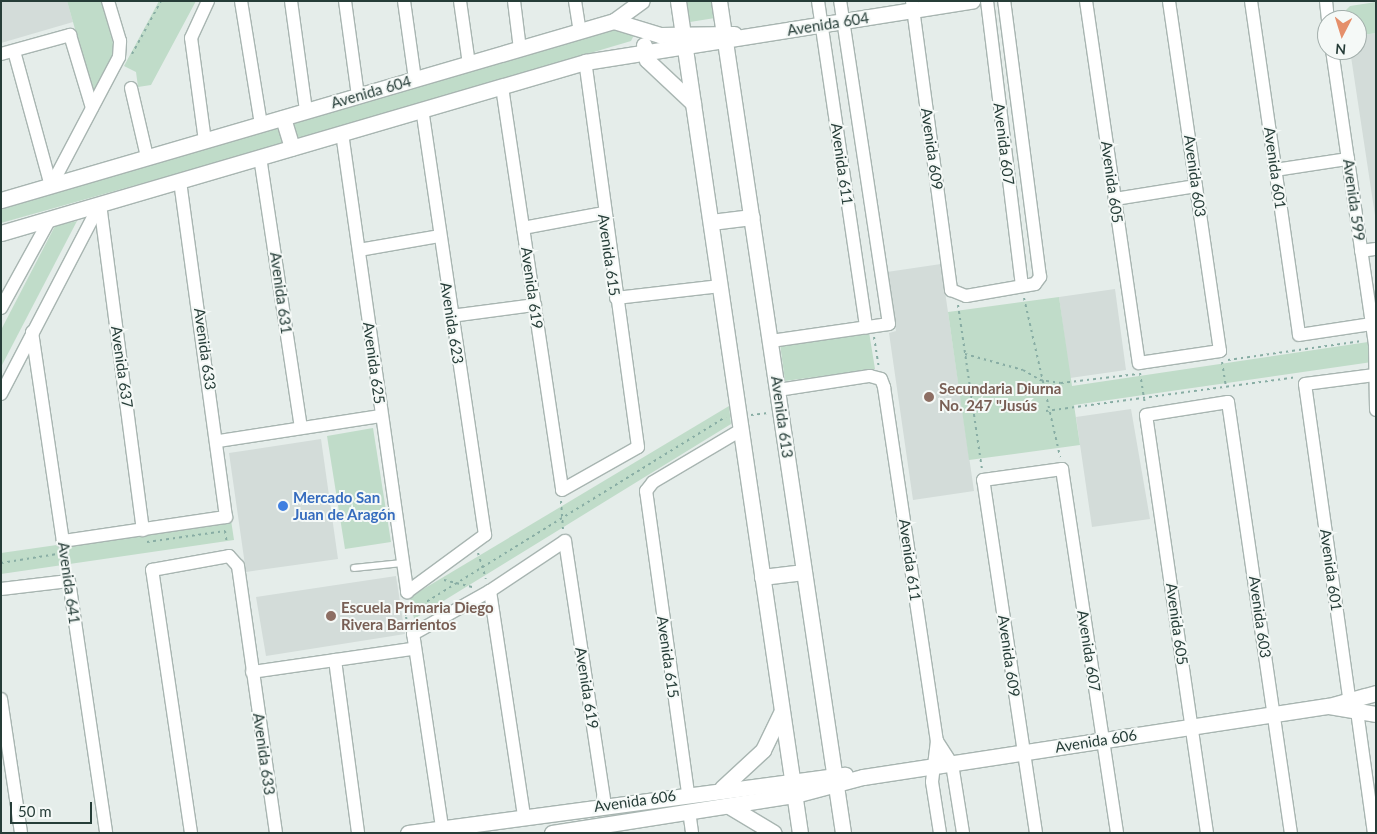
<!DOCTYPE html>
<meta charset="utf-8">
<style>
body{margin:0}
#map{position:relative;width:1377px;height:834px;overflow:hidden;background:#e5edea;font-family:Lato,sans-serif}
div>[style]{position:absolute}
.built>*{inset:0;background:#d3dcd9}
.green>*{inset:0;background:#c0dcc9}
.path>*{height:2px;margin-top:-1px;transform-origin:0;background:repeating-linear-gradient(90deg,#88ada4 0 2.5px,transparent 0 6.5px)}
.roads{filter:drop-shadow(1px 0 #a8b5b1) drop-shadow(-1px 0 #a8b5b1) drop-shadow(0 1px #a8b5b1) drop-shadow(0 -1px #a8b5b1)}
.lane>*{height:6px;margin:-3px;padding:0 3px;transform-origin:3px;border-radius:3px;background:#fff}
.street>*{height:12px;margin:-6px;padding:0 6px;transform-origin:6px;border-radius:6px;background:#fff}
.secondary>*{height:15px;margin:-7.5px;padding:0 7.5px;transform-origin:7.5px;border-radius:7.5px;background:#fff}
.dots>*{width:14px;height:14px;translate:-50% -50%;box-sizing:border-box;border:2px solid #f5f9f7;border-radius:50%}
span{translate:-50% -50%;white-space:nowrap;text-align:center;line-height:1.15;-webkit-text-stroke:4px #f5f9f7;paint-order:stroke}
.street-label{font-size:15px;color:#263d38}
.education-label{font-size:15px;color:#785e54;font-weight:700}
.left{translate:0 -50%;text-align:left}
.shop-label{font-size:15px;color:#366cbe;font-weight:700}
.frame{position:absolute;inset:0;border:2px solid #263d38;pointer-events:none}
.north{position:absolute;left:1317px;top:10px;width:50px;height:50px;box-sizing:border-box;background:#f5f9f7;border:1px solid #a2aeab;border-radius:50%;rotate:185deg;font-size:14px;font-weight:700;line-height:20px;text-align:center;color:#263d38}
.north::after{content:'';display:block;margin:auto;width:18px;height:22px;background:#e58f6a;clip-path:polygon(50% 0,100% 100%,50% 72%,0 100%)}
.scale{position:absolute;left:10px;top:802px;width:82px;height:22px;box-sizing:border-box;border:2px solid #263d38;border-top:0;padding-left:6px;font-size:15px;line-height:18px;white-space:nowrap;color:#263d38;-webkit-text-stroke:4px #f5f9f7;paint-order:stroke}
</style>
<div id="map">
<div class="built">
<i style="clip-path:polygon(1px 1px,67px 1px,73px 22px,1px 43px)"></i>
<i style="clip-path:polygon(1376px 33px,1376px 222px,1350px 50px,1357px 50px,1357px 36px)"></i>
<i style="clip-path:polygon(941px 264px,974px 491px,913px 500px,889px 333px,896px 331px,887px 272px)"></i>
<i style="clip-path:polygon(1115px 289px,1126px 370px,1070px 378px,1059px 297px)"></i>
<i style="clip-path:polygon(1131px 409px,1150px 519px,1092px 527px,1076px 417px)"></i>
<i style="clip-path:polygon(321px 439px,338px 559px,246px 572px,229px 453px)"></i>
<i style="clip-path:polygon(396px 576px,405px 634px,266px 656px,256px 597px)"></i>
</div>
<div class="green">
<i style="clip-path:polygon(67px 1px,101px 1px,115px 50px,94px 96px)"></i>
<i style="clip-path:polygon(159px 1px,196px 1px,151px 85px,138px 87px,136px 72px,124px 66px)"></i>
<i style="clip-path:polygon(687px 1px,713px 1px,715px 18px,690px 22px)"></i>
<i style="clip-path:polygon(1376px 2px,1376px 33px,1357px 36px,1357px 20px,1346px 20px,1344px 12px,1350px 6px)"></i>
<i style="clip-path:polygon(617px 25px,635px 33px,631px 41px,298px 140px,292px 120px)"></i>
<i style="clip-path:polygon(280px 124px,285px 143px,1px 223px,1px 206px)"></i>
<i style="clip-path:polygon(77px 221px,1px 367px,1px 330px,55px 226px)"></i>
<i style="clip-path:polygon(1059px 297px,1072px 386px,1368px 342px,1372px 362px,1074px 405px,1080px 445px,969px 460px,948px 312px)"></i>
<i style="clip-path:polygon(869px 332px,875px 369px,785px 381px,780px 344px)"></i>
<i style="clip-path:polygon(729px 406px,731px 424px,414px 619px,410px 597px)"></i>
<i style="clip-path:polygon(373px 428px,391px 542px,345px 549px,327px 436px)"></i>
<i style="clip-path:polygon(231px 520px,234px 540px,1px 574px,1px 553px)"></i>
</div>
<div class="path">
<i style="left:132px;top:54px;width:60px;rotate:-61.3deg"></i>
<i style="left:1024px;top:298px;width:163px;rotate:77.2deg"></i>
<i style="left:958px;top:305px;width:166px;rotate:81.7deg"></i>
<i style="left:874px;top:337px;width:30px;rotate:81deg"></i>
<i style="left:965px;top:354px;width:60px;rotate:15.4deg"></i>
<i style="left:1023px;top:370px;width:20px;rotate:30deg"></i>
<i style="left:1040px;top:380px;width:21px;rotate:8deg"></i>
<i style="left:1061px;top:383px;width:77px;rotate:-6.8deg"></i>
<i style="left:1228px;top:360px;width:135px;rotate:-8.1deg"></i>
<i style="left:1222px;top:362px;width:25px;rotate:81deg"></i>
<i style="left:1140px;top:373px;width:30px;rotate:81deg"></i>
<i style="left:1046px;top:411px;width:252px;rotate:-7.7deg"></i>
<i style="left:751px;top:415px;width:17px;rotate:-7deg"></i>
<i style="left:561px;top:501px;width:30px;rotate:86deg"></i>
<i style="left:225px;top:531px;width:13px;rotate:81deg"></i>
<i style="left:147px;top:542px;width:79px;rotate:-8deg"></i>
<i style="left:65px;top:551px;width:18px;rotate:84deg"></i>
<i style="left:478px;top:553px;width:27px;rotate:73deg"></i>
<i style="left:1px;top:563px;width:63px;rotate:-9.2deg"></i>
<i style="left:444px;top:580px;width:30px;rotate:14deg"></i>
<i style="left:404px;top:604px;width:20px;rotate:81deg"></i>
<i style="left:405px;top:615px;width:377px;rotate:-31.7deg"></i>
</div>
<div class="roads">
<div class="lane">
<i style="left:354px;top:568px;width:48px;rotate:-5.9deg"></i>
</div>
<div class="street">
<i style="left:241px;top:1px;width:125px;rotate:80.8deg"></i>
<i style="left:291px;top:1px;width:111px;rotate:82.2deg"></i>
<i style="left:345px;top:1px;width:96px;rotate:82.2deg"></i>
<i style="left:404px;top:1px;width:79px;rotate:82deg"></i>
<i style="left:460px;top:1px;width:64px;rotate:81.9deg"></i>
<i style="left:514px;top:1px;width:48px;rotate:82.9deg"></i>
<i style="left:575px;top:1px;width:30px;rotate:81deg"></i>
<i style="left:818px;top:1px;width:330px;rotate:81.6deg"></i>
<i style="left:912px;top:1px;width:292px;rotate:82.3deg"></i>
<i style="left:951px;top:290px;width:16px;rotate:22deg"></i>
<i style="left:966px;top:296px;width:70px;rotate:-9.9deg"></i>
<i style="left:1035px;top:284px;width:9px;rotate:-54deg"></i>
<i style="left:1040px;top:277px;width:278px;rotate:-97.4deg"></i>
<i style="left:987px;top:1px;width:287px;rotate:83deg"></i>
<i style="left:1086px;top:1px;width:366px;rotate:81.7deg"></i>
<i style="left:1139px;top:363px;width:82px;rotate:-8.4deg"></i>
<i style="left:1220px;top:351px;width:354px;rotate:-98.3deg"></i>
<i style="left:1251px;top:1px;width:337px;rotate:81.8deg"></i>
<i style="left:1299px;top:335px;width:74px;rotate:-8.6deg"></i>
<i style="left:1326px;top:1px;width:19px;rotate:84deg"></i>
<i style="left:1332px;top:50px;width:298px;rotate:81.7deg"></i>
<i style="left:1375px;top:345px;width:65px;rotate:89.1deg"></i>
<i style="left:14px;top:51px;width:140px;rotate:74.7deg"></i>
<i style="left:1px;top:54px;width:72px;rotate:-15.4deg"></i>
<i style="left:70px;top:35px;width:76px;rotate:73.2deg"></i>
<i style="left:502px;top:87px;width:407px;rotate:81.5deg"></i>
<i style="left:562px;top:490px;width:87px;rotate:-29.5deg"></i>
<i style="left:638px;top:447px;width:389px;rotate:-97.8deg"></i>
<i style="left:131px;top:88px;width:71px;rotate:76.9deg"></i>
<i style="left:342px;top:133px;width:464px;rotate:81.9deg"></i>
<i style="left:407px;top:592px;width:97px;rotate:-36.2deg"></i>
<i style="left:485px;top:535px;width:430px;rotate:-98.4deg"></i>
<i style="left:205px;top:141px;width:104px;rotate:-97.7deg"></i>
<i style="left:191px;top:38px;width:41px;rotate:-65.3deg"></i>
<i style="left:260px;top:157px;width:274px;rotate:81.4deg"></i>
<i style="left:1275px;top:170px;width:74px;rotate:-8.6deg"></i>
<i style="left:51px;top:186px;width:146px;rotate:-62.2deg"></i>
<i style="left:119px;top:57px;width:16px;rotate:-86deg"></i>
<i style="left:120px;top:41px;width:42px;rotate:-106.7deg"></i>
<i style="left:1115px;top:199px;width:82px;rotate:-9.1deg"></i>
<i style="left:100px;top:204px;width:329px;rotate:82.5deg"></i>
<i style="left:523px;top:228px;width:81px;rotate:-10.6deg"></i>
<i style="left:359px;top:250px;width:81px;rotate:-9.9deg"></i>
<i style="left:1361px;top:251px;width:15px;rotate:-8deg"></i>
<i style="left:616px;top:298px;width:105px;rotate:-6.6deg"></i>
<i style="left:1px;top:308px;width:102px;rotate:-61.2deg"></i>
<i style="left:451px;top:316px;width:85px;rotate:-7.5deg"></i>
<i style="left:32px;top:332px;width:211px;rotate:81.6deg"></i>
<i style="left:63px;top:541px;width:165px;rotate:-8.4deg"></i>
<i style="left:226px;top:517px;width:339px;rotate:-97.8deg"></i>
<i style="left:771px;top:341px;width:119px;rotate:-8.2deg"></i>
<i style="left:889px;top:324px;width:327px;rotate:-98.6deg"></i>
<i style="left:778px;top:390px;width:93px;rotate:-8.7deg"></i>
<i style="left:870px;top:376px;width:11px;rotate:15deg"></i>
<i style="left:881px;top:379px;width:9px;rotate:69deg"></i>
<i style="left:884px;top:387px;width:358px;rotate:81.5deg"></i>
<i style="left:937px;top:741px;width:41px;rotate:97deg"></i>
<i style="left:932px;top:782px;width:52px;rotate:81.1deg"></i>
<i style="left:1px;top:394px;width:214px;rotate:-62.5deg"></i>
<i style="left:219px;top:441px;width:164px;rotate:-8.8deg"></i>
<i style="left:1px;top:589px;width:68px;rotate:-6.7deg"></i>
<i style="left:69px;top:581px;width:255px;rotate:81.6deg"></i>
<i style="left:490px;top:591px;width:227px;rotate:81.4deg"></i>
<i style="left:335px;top:660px;width:175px;rotate:82.4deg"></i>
<i style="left:252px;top:672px;width:162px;rotate:-8.2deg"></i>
<i style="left:1349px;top:697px;width:316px;rotate:-98deg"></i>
<i style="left:1305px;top:384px;width:70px;rotate:-7.4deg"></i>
<i style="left:1px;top:699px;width:135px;rotate:81.5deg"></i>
<i style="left:1357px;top:711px;width:123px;rotate:82.1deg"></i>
<i style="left:937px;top:741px;width:27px;rotate:57deg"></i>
<i style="left:952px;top:764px;width:70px;rotate:80.9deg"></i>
<i style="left:688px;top:793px;width:305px;rotate:-97.9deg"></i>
<i style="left:646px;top:491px;width:11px;rotate:-52deg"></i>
<i style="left:653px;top:482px;width:102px;rotate:-30.6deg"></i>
<i style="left:689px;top:811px;width:22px;rotate:82deg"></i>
<i style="left:442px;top:827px;width:195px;rotate:-98.5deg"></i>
<i style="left:413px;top:634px;width:88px;rotate:-29.2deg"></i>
<i style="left:490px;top:591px;width:90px;rotate:-33.7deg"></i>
<i style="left:565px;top:541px;width:268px;rotate:81.4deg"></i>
<i style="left:191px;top:833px;width:266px;rotate:-98.4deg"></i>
<i style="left:152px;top:570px;width:78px;rotate:-10.3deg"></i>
<i style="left:229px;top:556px;width:13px;rotate:48deg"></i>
<i style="left:238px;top:566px;width:270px;rotate:81.9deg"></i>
<i style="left:1036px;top:833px;width:357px;rotate:-98.5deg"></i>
<i style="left:983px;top:480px;width:80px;rotate:-7.9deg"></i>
<i style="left:1062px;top:469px;width:368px;rotate:81.4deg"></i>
<i style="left:1207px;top:833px;width:422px;rotate:-98.3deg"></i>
<i style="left:1146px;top:415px;width:83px;rotate:-9deg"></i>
<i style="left:1228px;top:402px;width:436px;rotate:81.7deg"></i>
</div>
<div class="secondary">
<i style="left:678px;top:1px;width:841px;rotate:81.66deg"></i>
<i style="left:719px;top:1px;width:841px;rotate:81.52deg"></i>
<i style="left:614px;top:21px;width:34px;rotate:-36deg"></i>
<i style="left:644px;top:45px;width:15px;rotate:79deg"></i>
<i style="left:647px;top:60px;width:63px;rotate:43.1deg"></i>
<i style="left:283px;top:118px;width:31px;rotate:73deg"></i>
<i style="left:1px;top:200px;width:639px;rotate:-16.28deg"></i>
<i style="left:614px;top:21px;width:48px;rotate:16.9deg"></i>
<i style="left:660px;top:35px;width:74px;rotate:-0.8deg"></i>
<i style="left:711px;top:222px;width:41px;rotate:-7deg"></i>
<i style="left:1px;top:233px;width:609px;rotate:-16.32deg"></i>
<i style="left:585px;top:62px;width:392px;rotate:-9deg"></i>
<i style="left:762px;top:577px;width:42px;rotate:-6.8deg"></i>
<i style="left:1329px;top:706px;width:48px;rotate:9.7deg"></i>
<i style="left:722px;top:788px;width:56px;rotate:-42.8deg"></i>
<i style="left:763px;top:750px;width:41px;rotate:-64.1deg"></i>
<i style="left:729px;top:806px;width:52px;rotate:31deg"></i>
<i style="left:408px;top:833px;width:441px;rotate:-7.6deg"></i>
<i style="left:552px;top:833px;width:246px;rotate:-8.9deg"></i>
<i style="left:795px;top:795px;width:70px;rotate:-14.8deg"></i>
<i style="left:863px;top:777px;width:471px;rotate:-8.7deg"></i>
<i style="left:1329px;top:706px;width:49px;rotate:-15.5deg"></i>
</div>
</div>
<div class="dots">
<i style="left:929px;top:397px;background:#8d6e63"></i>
<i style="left:283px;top:506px;background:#3f7fe0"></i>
<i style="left:331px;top:616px;background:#8d6e63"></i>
</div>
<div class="street-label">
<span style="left:828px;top:24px;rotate:-9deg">Avenida 604</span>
<span style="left:371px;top:92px;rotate:-16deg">Avenida 604</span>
<span style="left:1004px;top:144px;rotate:83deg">Avenida 607</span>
<span style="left:932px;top:149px;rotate:82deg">Avenida 609</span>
<span style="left:842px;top:164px;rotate:82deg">Avenida 611</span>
<span style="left:1275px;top:168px;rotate:82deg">Avenida 601</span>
<span style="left:1195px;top:176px;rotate:82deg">Avenida 603</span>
<span style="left:1112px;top:182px;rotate:82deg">Avenida 605</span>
<span style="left:1354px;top:200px;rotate:82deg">Avenida 599</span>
<span style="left:609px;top:255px;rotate:82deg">Avenida 615</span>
<span style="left:532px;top:288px;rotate:82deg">Avenida 619</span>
<span style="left:281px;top:293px;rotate:82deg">Avenida 631</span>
<span style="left:452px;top:323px;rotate:81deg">Avenida 623</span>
<span style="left:205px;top:349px;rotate:82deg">Avenida 633</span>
<span style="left:374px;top:363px;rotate:82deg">Avenida 625</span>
<span style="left:122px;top:367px;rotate:82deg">Avenida 637</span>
<span style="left:782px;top:417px;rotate:82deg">Avenida 613</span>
<span style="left:910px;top:560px;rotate:82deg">Avenida 611</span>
<span style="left:1331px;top:570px;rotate:82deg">Avenida 601</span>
<span style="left:69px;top:583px;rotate:82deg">Avenida 641</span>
<span style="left:1260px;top:617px;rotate:82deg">Avenida 603</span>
<span style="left:1177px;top:624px;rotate:82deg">Avenida 605</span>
<span style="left:1089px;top:651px;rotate:81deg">Avenida 607</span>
<span style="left:1009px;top:656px;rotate:82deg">Avenida 609</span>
<span style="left:668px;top:657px;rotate:82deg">Avenida 615</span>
<span style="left:587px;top:688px;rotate:81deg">Avenida 619</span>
<span style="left:1096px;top:741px;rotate:-9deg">Avenida 606</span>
<span style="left:264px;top:754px;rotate:82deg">Avenida 633</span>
<span style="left:635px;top:801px;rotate:-8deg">Avenida 606</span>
</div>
<div class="education-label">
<span class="left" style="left:939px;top:397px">Secundaria Diurna<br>No. 247 "Jusús</span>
<span class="left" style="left:341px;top:616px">Escuela Primaria Diego<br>Rivera Barrientos</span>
</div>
<div class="shop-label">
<span class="left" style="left:293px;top:506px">Mercado San<br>Juan de Aragón</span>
</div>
<div class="frame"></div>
<div class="north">N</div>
<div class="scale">50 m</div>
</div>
